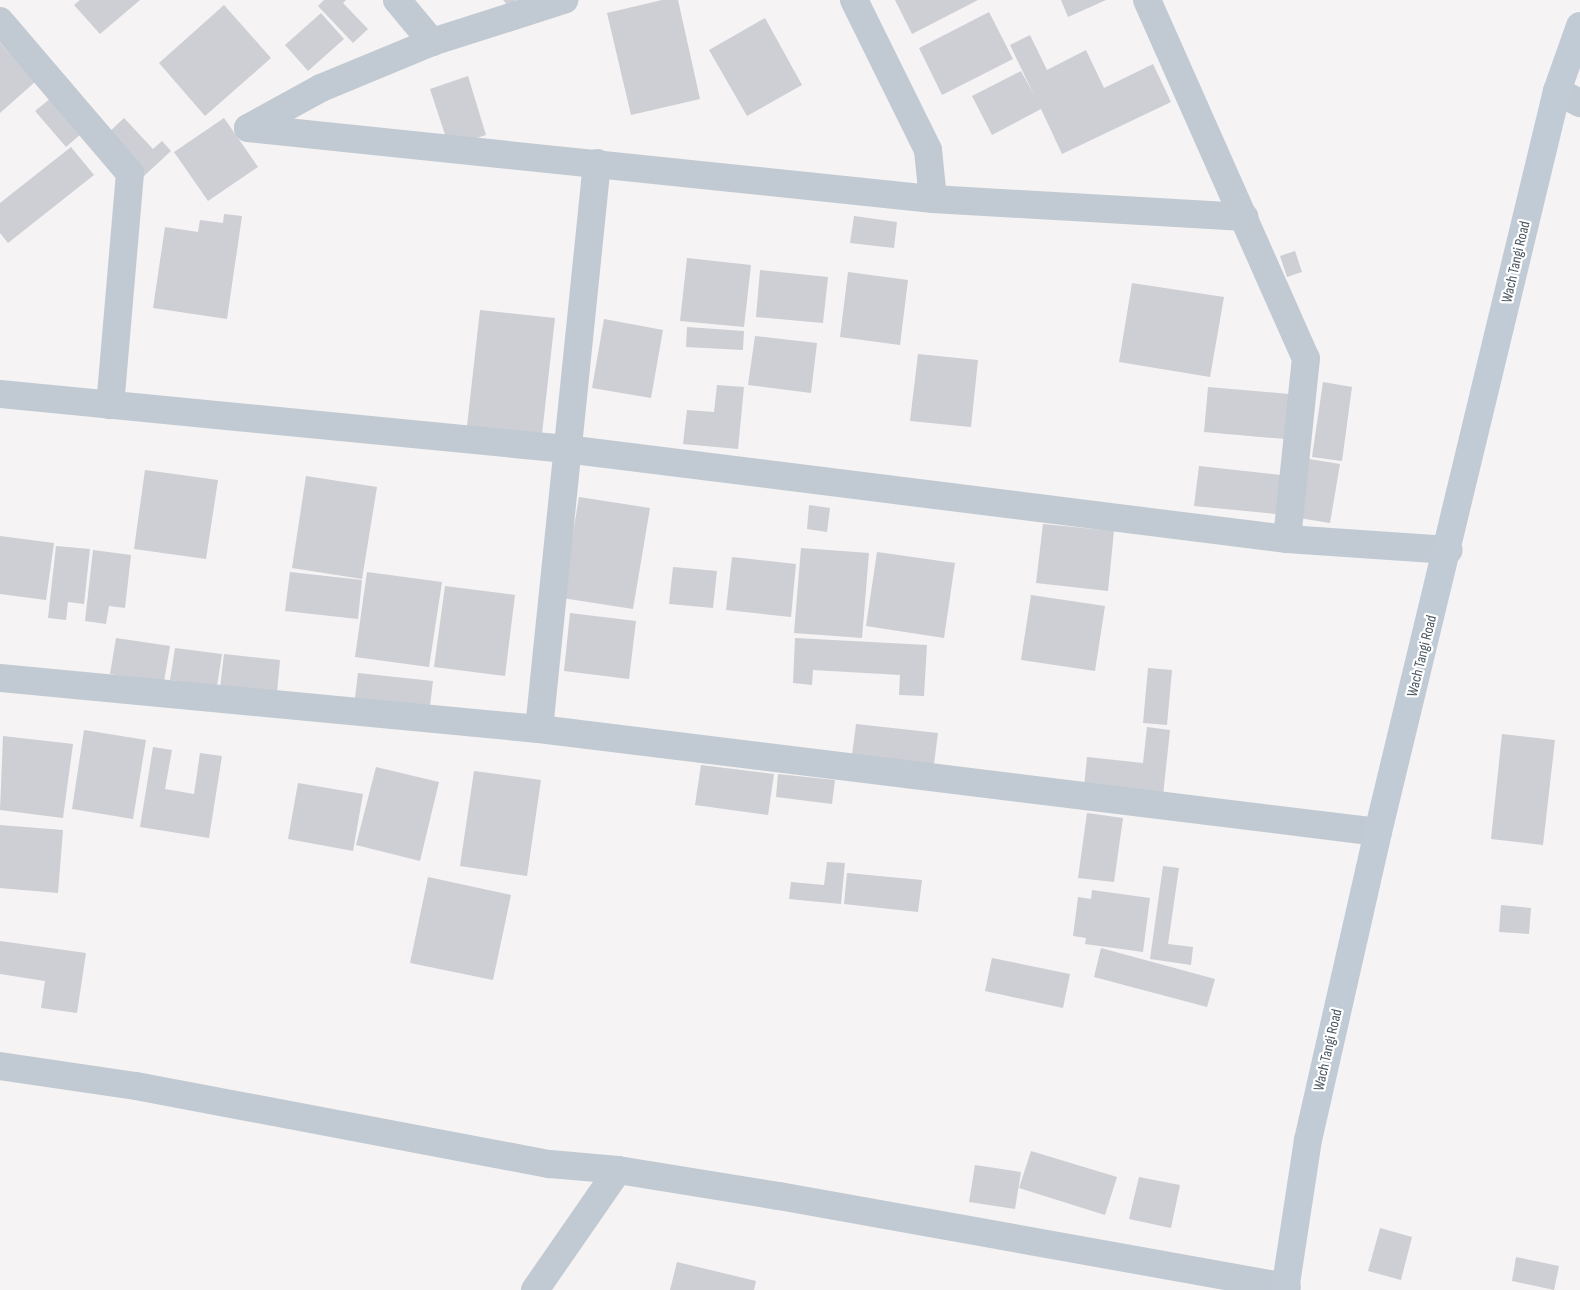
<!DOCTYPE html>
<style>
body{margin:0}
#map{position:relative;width:1580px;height:1290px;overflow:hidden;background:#f5f3f3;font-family:"Sofia Sans Condensed",sans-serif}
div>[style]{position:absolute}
.building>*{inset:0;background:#cdcfd5}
.minor>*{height:28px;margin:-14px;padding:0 14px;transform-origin:14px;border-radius:14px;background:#c1cad2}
.tertiary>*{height:28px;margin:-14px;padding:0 14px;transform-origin:14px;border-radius:14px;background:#c1cad2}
.secondary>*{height:28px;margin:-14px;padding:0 14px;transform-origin:14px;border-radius:14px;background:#c1cbd6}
span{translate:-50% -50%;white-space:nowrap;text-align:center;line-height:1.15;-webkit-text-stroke:4.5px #fff;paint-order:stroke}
.street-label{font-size:15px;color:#4a5661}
</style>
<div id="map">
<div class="building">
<i style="clip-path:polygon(80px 0,140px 0,100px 34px,74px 5px)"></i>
<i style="clip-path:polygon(324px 0,346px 0,343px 3px,368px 29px,353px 43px,318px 6px)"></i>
<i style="clip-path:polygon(503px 0,516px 0,509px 7px)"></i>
<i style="clip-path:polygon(662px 0,678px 0,700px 99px,631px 115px,607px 13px)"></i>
<i style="clip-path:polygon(895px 0,978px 0,912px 34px)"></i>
<i style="clip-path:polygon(1061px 0,1106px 0,1068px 17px)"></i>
<i style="clip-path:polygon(224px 5px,271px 58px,205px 116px,159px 63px)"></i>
<i style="clip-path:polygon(989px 12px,1013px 59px,942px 95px,919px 48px)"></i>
<i style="clip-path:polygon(321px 13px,344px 39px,308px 71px,285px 45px)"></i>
<i style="clip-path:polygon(765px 18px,802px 85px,747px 116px,709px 50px)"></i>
<i style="clip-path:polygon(1030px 35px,1047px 70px,1086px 50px,1104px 88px,1153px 64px,1171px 102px,1062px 154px,1041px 109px,992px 135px,972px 96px,1021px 71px,1034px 95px,1010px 45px)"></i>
<i style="clip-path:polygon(0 43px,35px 82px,0 113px)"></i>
<i style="clip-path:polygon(468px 76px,486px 135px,449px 147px,430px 89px)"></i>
<i style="clip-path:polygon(51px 98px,82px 133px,66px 147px,35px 111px)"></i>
<i style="clip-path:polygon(124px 118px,153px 149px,162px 141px,171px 151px,144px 176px,106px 135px)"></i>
<i style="clip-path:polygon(224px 118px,258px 167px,208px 201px,174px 152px)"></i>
<i style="clip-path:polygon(71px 147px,94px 175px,8px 243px,0 233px,0 203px)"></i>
<i style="clip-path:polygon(224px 214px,242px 216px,227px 319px,153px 308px,165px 227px,198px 232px,200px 220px,223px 223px)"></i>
<i style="clip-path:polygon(854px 216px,897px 222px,894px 248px,850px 243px)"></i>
<i style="clip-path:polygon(1295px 251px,1302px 272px,1287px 277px,1280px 256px)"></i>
<i style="clip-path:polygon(687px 258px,751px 265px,744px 327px,680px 321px)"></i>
<i style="clip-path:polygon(760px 270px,828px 277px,823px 323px,756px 317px)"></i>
<i style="clip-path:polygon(848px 272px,908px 280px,900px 345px,840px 337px)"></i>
<i style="clip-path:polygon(1132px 283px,1224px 297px,1210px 377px,1119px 362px)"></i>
<i style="clip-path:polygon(480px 310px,555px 318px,542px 434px,467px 426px)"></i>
<i style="clip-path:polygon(604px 319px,663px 330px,651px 398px,592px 388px)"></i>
<i style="clip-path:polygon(687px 327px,744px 331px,743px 350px,686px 347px)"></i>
<i style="clip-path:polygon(755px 336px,817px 343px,811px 393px,748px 385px)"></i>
<i style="clip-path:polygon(918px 354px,978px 360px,971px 427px,910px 421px)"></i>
<i style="clip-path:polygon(1323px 382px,1352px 387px,1342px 461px,1312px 457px)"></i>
<i style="clip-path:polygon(717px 385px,744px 387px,738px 449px,683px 444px,687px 410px,714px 412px)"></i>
<i style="clip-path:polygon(1208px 387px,1289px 394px,1285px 439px,1204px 432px)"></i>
<i style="clip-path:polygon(1309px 459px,1340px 464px,1330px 523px,1299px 518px)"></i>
<i style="clip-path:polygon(1199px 466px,1281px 475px,1276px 514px,1194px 506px)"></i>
<i style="clip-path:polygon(145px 470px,218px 480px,206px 559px,134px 549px)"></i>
<i style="clip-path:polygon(306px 476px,377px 487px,362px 579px,292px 568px)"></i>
<i style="clip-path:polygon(579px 497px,650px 508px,633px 609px,562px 598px)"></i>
<i style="clip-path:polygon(809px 505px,830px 508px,827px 532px,807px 529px)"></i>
<i style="clip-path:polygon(1043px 524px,1114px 531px,1108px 591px,1036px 583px)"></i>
<i style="clip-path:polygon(0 536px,54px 543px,46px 600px,0 594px)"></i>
<i style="clip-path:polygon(56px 546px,90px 549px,84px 604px,68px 602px,66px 620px,48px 618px)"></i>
<i style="clip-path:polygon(801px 548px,869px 553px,862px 638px,794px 633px)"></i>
<i style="clip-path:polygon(93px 550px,131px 555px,125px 608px,109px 606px,106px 624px,85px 621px)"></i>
<i style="clip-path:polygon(877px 552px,955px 563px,944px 638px,866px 626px)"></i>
<i style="clip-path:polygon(732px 557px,796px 564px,791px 617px,726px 610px)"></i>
<i style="clip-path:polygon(673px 567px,717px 571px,713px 608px,669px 604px)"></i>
<i style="clip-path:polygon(290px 572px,362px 580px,358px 619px,285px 611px)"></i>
<i style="clip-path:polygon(367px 572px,442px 582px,429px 667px,355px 657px)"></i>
<i style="clip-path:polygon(445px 586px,515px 595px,505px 676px,434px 667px)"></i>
<i style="clip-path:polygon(1031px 595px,1105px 606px,1095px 671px,1021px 660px)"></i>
<i style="clip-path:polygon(570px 613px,636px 621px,629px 679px,564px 671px)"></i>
<i style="clip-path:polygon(116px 638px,170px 646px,164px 682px,110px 674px)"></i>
<i style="clip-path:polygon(795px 638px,927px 645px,924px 696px,899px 695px,900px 675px,813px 670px,812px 685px,793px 683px)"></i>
<i style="clip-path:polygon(175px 648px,222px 654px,217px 686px,170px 680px)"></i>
<i style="clip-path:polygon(224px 654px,280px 660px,277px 693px,220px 688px)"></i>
<i style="clip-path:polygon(1148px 668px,1172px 670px,1167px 725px,1143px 723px)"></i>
<i style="clip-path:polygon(358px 673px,433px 681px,430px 706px,355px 698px)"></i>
<i style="clip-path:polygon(856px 724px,938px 733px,934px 764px,852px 755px)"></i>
<i style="clip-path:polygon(1147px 727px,1170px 730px,1163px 796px,1084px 787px,1087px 757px,1143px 763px)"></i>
<i style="clip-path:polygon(84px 730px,146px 740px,133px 819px,72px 809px)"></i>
<i style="clip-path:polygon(1502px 734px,1555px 740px,1543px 845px,1491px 839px)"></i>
<i style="clip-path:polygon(3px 736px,73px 744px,63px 818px,0 810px)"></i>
<i style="clip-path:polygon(153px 747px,172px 750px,165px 789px,194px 794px,200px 753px,222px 756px,209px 838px,140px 827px)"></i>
<i style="clip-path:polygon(701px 765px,774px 774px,768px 815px,695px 805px)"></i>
<i style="clip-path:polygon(376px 767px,439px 782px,420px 861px,356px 845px)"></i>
<i style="clip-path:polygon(474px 771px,541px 780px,527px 876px,460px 866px)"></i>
<i style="clip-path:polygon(778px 774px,835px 780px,832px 804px,776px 797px)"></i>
<i style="clip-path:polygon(298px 783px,363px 794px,353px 851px,288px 839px)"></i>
<i style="clip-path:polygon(1087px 813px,1123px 818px,1114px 882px,1078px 878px)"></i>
<i style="clip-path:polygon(0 825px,63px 830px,58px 893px,0 888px)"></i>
<i style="clip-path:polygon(827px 862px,845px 863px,841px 904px,789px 899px,791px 882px,824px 885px)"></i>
<i style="clip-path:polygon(1163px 866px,1179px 868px,1168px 944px,1193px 947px,1191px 965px,1150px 959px)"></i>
<i style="clip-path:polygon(847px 873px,922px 880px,918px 912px,844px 904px)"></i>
<i style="clip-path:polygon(428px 877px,511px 895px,493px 980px,410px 963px)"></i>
<i style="clip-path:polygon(1092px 890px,1150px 898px,1143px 952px,1085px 944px,1086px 938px,1073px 936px,1078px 897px,1091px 899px)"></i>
<i style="clip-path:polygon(1501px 905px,1531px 908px,1529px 934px,1499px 932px)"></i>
<i style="clip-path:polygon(0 941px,86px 953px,77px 1013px,41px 1008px,45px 981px,0 974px)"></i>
<i style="clip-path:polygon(1101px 948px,1215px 979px,1207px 1007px,1094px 977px)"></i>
<i style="clip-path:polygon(992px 958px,1070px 974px,1063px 1008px,985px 991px)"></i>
<i style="clip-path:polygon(1031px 1151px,1117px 1177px,1105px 1215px,1019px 1188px)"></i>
<i style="clip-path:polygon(975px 1165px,1021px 1172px,1015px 1209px,969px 1202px)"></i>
<i style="clip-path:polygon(1139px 1177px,1180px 1185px,1171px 1228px,1129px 1219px)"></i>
<i style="clip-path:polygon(1380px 1228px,1412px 1237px,1401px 1280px,1368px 1271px)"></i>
<i style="clip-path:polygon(1516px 1257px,1559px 1266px,1554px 1290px,1512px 1281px)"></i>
<i style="clip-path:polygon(677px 1262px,756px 1281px,754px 1290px,670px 1290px)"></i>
</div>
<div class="minor">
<i style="left:397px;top:0;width:55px;rotate:50.2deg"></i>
<i style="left:854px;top:0;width:167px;rotate:63.7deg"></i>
<i style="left:928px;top:150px;width:49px;rotate:84.2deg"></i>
<i style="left:1147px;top:0;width:392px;rotate:66.1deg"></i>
<i style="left:1306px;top:358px;width:182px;rotate:96deg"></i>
<i style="left:0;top:21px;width:200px;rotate:49.5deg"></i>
<i style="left:130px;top:173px;width:233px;rotate:94.9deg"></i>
<i style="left:1557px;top:91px;width:26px;rotate:28deg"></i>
<i style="left:248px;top:128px;width:689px;rotate:5.92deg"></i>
<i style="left:933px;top:199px;width:312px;rotate:3.3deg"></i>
<i style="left:248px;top:128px;width:83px;rotate:-28.7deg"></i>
<i style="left:321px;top:88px;width:120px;rotate:-22.5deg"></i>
<i style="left:432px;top:42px;width:139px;rotate:-17.7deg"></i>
<i style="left:0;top:394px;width:569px;rotate:5.55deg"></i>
<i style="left:566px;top:449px;width:727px;rotate:7.12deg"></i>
<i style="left:1287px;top:539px;width:162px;rotate:3.9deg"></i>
<i style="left:0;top:678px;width:541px;rotate:5.41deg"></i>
<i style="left:539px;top:729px;width:845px;rotate:7deg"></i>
<i style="left:539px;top:729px;width:569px;rotate:-84.15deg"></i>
<i style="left:535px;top:1290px;width:146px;rotate:-55.3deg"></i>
</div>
<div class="tertiary">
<i style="left:0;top:1066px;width:137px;rotate:8.4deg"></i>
<i style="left:136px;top:1086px;width:421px;rotate:10.7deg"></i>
<i style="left:550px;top:1164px;width:68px;rotate:5deg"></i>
<i style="left:618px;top:1170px;width:163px;rotate:9.2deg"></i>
<i style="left:779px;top:1196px;width:516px;rotate:10.16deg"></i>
</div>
<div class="secondary">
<i style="left:1285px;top:1290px;width:152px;rotate:-81.3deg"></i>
<i style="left:1308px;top:1140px;width:316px;rotate:-77.2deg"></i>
<i style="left:1378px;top:832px;width:762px;rotate:-76.42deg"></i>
<i style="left:1557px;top:91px;width:69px;rotate:-70.5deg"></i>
</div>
<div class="street-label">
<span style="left:1516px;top:262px;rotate:-77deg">Wach Tangi Road</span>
<span style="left:1422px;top:656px;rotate:-76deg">Wach Tangi Road</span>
<span style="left:1328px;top:1050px;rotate:-77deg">Wach Tangi Road</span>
</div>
</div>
